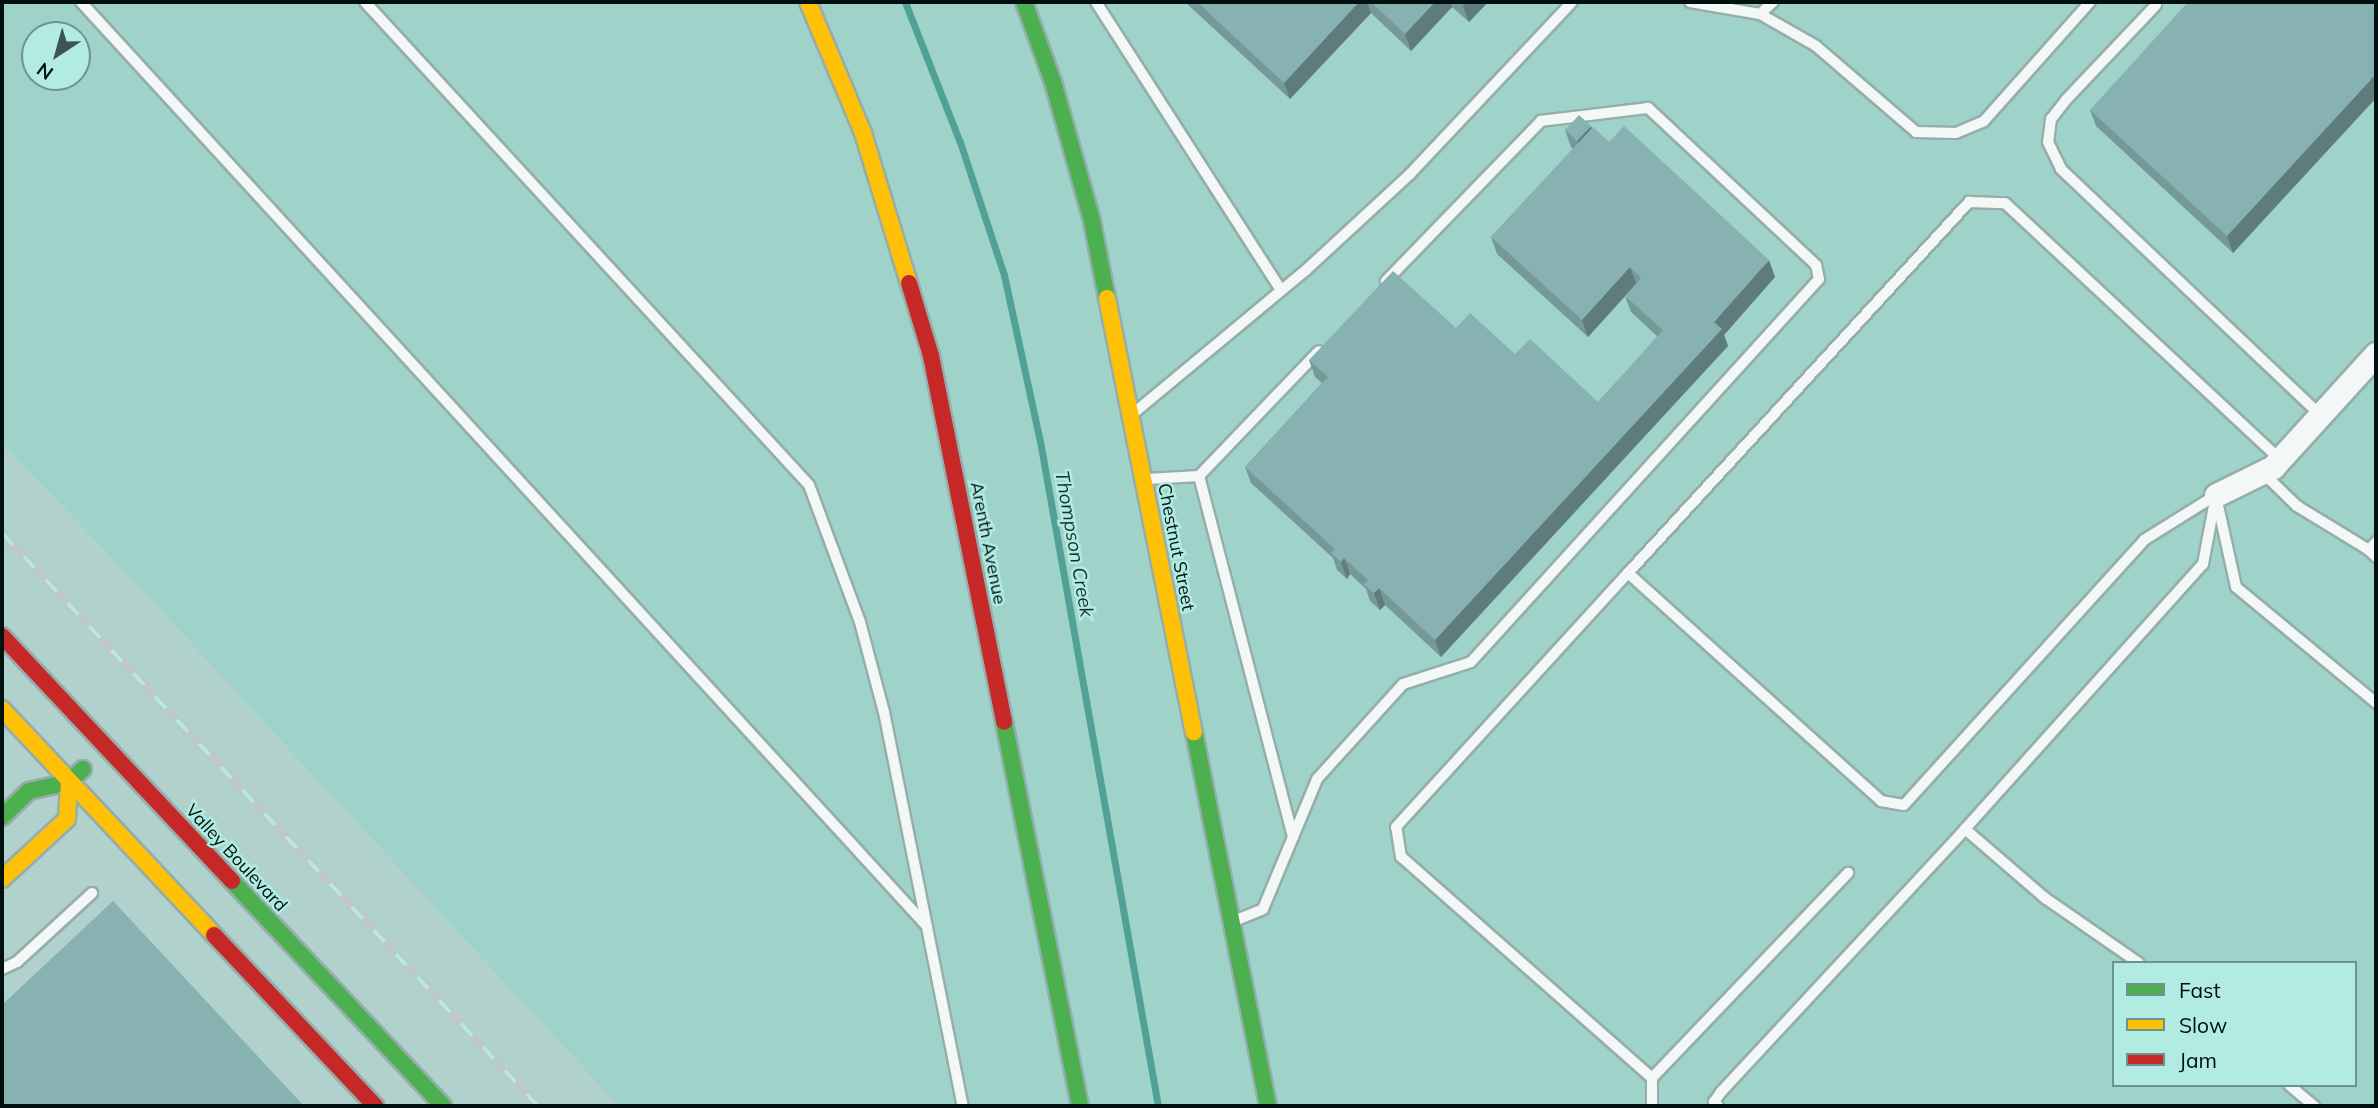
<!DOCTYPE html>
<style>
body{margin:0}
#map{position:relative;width:2378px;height:1108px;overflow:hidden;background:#b1d1cc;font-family:Mulish,sans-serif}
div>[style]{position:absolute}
.built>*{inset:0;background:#9fd3ca}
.stream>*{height:7px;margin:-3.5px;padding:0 3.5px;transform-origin:3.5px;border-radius:3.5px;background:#52a197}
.roads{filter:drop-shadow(2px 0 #95aeaa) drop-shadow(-2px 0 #95aeaa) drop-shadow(0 2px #95aeaa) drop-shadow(0 -2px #95aeaa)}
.lane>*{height:10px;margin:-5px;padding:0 5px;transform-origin:5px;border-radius:5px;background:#f3f8f7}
.street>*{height:23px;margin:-11.5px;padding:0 11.5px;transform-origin:11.5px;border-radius:11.5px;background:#f3f8f7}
.fast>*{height:16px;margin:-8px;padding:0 8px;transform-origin:8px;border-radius:8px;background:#4caf50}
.slow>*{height:16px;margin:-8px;padding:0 8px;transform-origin:8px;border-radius:8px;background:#ffc107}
.jam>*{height:16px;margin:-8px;padding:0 8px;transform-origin:8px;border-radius:8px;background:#c62828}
.rail>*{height:8px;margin-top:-4px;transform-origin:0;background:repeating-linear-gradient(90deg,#b1ebe1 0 16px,#bfc8c6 0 32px);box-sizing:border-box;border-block:2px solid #bfc8c6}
.wall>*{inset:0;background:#759898}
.shaded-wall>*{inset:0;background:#5f7c7c}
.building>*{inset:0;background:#88b1b1}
span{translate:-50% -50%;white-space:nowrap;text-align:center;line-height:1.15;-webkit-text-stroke:5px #b1ebe1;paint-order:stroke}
.street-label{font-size:18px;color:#00110f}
.water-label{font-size:19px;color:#1b312d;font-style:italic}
.frame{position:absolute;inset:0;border:4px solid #00110f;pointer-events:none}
.legend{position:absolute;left:2112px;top:961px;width:245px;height:126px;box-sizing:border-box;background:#b1ebe1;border:2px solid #6a948d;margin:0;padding:9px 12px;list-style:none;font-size:21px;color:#00110f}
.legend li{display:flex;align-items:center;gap:14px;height:35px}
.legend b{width:35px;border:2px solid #6a948d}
.north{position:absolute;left:21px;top:21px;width:70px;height:70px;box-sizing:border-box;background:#b1ebe1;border:2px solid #6a948d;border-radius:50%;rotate:216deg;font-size:19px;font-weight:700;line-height:28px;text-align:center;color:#00110f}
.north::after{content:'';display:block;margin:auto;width:24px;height:32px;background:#3e5451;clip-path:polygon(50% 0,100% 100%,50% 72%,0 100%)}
</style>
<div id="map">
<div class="built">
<i style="clip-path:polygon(evenodd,2px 2px,2376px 2px,2376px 1106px,619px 1106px,121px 567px,2px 443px,2px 2px,35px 35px,77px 35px,77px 77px,35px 77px,35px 35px,2px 2px,2114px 963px,2355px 963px,2355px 1085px,2114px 1085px,2114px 963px)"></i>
</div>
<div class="stream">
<i style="left:905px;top:2px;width:150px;rotate:68.6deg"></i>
<i style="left:960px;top:142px;width:140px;rotate:71.7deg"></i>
<i style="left:1004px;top:275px;width:170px;rotate:77.8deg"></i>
<i style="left:1040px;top:441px;width:675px;rotate:79.94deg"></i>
</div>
<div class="roads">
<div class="lane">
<i style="left:81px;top:2px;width:1250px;rotate:47.53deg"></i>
<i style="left:365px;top:2px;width:656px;rotate:47.41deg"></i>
<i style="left:809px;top:485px;width:146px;rotate:69.6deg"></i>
<i style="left:860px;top:622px;width:93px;rotate:75.1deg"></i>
<i style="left:884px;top:712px;width:402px;rotate:78.7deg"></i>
<i style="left:1096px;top:2px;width:342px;rotate:57.3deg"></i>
<i style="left:1690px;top:2px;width:71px;rotate:9.7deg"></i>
<i style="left:1760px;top:14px;width:18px;rotate:-43deg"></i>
<i style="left:2156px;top:5px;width:131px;rotate:133.5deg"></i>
<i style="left:2066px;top:100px;width:24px;rotate:128deg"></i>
<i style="left:2051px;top:119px;width:23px;rotate:97deg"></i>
<i style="left:2048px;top:142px;width:30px;rotate:64deg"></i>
<i style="left:2061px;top:169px;width:357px;rotate:43.5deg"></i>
<i style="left:1760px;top:14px;width:64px;rotate:29.7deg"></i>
<i style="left:1816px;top:46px;width:132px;rotate:40.7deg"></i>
<i style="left:1916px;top:132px;width:40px;rotate:1.4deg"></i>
<i style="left:1956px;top:133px;width:30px;rotate:-23deg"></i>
<i style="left:1984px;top:121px;width:159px;rotate:-48.3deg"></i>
<i style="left:1135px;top:412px;width:222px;rotate:-39.7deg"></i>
<i style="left:1306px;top:270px;width:142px;rotate:-42.7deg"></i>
<i style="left:1410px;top:174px;width:236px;rotate:-46.7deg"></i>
<i style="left:2262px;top:472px;width:49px;rotate:44.2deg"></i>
<i style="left:2297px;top:506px;width:84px;rotate:31.4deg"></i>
<i style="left:1199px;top:476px;width:373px;rotate:75.4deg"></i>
<i style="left:1147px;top:479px;width:52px;rotate:-3.3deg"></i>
<i style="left:1199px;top:476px;width:173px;rotate:-46.2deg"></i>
<i style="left:2217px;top:501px;width:88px;rotate:77.5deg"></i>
<i style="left:2236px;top:587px;width:182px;rotate:39.6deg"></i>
<i style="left:2376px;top:542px;width:11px;rotate:131deg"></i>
<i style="left:2369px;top:550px;width:10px;rotate:45deg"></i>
<i style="left:1628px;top:573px;width:504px;rotate:-47.41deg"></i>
<i style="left:1969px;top:202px;width:36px;rotate:2deg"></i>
<i style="left:2005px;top:203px;width:376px;rotate:43deg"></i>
<i style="left:1965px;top:829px;width:356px;rotate:-48.1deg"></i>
<i style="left:2203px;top:564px;width:70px;rotate:-79.3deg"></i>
<i style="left:1234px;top:921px;width:31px;rotate:-22deg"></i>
<i style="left:1263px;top:909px;width:141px;rotate:-67.4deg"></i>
<i style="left:1317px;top:779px;width:128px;rotate:-47.8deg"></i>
<i style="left:1403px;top:684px;width:71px;rotate:-17.9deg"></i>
<i style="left:1471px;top:662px;width:517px;rotate:-47.74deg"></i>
<i style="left:1819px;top:279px;width:14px;rotate:-102deg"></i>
<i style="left:1816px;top:265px;width:230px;rotate:-136.9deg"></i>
<i style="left:1648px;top:108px;width:108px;rotate:173.1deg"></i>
<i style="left:1541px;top:121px;width:223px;rotate:134.1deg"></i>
<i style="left:2px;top:969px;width:17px;rotate:-25deg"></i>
<i style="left:17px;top:962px;width:102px;rotate:-42.6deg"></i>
<i style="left:1652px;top:1078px;width:284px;rotate:-46.3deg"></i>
<i style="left:2289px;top:1085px;width:33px;rotate:40deg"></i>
<i style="left:1652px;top:1106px;width:28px;rotate:-90deg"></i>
<i style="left:1652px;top:1078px;width:334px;rotate:-138.6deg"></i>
<i style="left:1401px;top:857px;width:30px;rotate:-99deg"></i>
<i style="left:1396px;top:827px;width:344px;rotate:-47.6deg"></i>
<i style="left:1628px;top:573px;width:341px;rotate:42deg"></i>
<i style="left:1881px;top:801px;width:23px;rotate:10deg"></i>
<i style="left:1904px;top:805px;width:358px;rotate:-47.8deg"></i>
<i style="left:2144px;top:540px;width:85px;rotate:-32deg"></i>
<i style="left:1718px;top:1106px;width:6px;rotate:-135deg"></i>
<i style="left:1714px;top:1102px;width:12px;rotate:-55deg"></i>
<i style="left:1721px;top:1092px;width:359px;rotate:-47.1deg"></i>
<i style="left:1965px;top:829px;width:106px;rotate:40.8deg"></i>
<i style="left:2045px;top:898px;width:114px;rotate:34.7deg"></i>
</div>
<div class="street">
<i style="left:2216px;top:495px;width:64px;rotate:-26.2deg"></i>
<i style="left:2273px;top:467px;width:153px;rotate:-47.7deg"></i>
</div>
<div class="fast">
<i style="left:1024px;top:2px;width:85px;rotate:70.1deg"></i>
<i style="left:1053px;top:82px;width:144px;rotate:74.3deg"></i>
<i style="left:1092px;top:221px;width:78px;rotate:79deg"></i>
<i style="left:1004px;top:722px;width:391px;rotate:78.8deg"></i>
<i style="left:1194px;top:732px;width:381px;rotate:78.8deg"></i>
<i style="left:2px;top:817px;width:37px;rotate:-44deg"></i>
<i style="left:29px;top:791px;width:41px;rotate:-12.7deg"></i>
<i style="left:69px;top:782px;width:19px;rotate:-43deg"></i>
<i style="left:232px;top:881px;width:308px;rotate:46.8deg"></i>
</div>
<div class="slow">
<i style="left:808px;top:2px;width:142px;rotate:67.2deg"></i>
<i style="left:863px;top:133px;width:157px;rotate:73deg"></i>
<i style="left:1107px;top:298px;width:443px;rotate:78.7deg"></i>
<i style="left:2px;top:709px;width:310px;rotate:46.8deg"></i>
<i style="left:2px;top:879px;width:88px;rotate:-42.7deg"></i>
<i style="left:67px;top:819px;width:37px;rotate:-87deg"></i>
</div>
<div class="jam">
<i style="left:909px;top:283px;width:76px;rotate:73.2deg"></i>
<i style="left:931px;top:356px;width:373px;rotate:78.7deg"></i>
<i style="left:2px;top:636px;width:336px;rotate:46.8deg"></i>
<i style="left:214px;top:935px;width:235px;rotate:46.7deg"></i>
</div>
</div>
<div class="rail">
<i style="left:2px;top:533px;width:785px;rotate:46.91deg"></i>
</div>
<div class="wall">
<i style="clip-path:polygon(1185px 2px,1488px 2px,1469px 22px,1452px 7px,1411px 51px,1371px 13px,1290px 99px)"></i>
<i style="clip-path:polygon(2376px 2px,2376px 98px,2233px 253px,2096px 126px,2090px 110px)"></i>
<i style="clip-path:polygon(1592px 128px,1775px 277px,1724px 335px,1728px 346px,1441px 657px,1385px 605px,1380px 610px,1370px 601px,1366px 589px,1350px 574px,1347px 579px,1337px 570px,1333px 558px,1251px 483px,1245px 467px,1322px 383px,1315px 377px,1309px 360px,1456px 328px,1515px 354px,1598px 402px,1658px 337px,1631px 312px,1625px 296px,1588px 337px,1497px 254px,1491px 237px,1573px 149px,1571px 147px,1565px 130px)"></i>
</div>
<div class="shaded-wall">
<i style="clip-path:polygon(1359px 2px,1367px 2px,1371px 13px,1290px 99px,1284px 83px)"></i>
<i style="clip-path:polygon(1435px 2px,1450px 2px,1452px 7px,1411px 51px,1405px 34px)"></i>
<i style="clip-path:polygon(1466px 2px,1488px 2px,1469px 22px,1463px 6px)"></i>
<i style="clip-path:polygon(2376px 74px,2376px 98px,2233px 253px,2227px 236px)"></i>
<i style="clip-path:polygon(1591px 126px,1597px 143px,1583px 158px,1577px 141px)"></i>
<i style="clip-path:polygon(1769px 260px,1775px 277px,1724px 335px,1728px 346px,1441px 657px,1435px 640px)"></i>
<i style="clip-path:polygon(1630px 267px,1636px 284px,1588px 337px,1582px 320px)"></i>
<i style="clip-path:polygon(1344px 558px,1350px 574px,1347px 579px,1341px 562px)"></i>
<i style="clip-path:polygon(1379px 588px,1385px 605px,1380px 610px,1374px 593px)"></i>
</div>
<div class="building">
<i style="clip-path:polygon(1197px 2px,1359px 2px,1284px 83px)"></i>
<i style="clip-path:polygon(1371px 2px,1435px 2px,1405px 34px)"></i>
<i style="clip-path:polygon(2188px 2px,2376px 2px,2376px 74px,2227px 236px,2090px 110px)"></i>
<i style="clip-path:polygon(1579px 115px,1591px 126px,1577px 141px,1565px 130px)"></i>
<i style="clip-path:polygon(1624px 126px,1769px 260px,1714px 322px,1722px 329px,1435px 640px,1379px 588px,1374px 593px,1364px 585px,1368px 580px,1344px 558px,1341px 562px,1331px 553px,1335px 549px,1245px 467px,1328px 377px,1309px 360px,1393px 271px,1456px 328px,1470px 313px,1515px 354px,1530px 339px,1598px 402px,1663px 330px,1625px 296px,1641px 278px,1630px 267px,1582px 320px,1491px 237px,1593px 127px,1609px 142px)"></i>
<i style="clip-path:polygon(113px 901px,304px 1106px,2px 1106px,2px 1005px)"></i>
</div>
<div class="street-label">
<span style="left:988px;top:543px;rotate:79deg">Arenth Avenue</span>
<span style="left:1176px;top:547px;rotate:79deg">Chestnut Street</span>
<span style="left:236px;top:858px;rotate:47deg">Valley Boulevard</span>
</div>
<div class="water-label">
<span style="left:1074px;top:544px;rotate:80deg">Thompson Creek</span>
</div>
<div class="frame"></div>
<ul class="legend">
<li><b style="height:9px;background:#4caf50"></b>Fast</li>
<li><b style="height:9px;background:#ffc107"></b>Slow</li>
<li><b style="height:9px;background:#c62828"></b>Jam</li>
</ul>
<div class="north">N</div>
</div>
